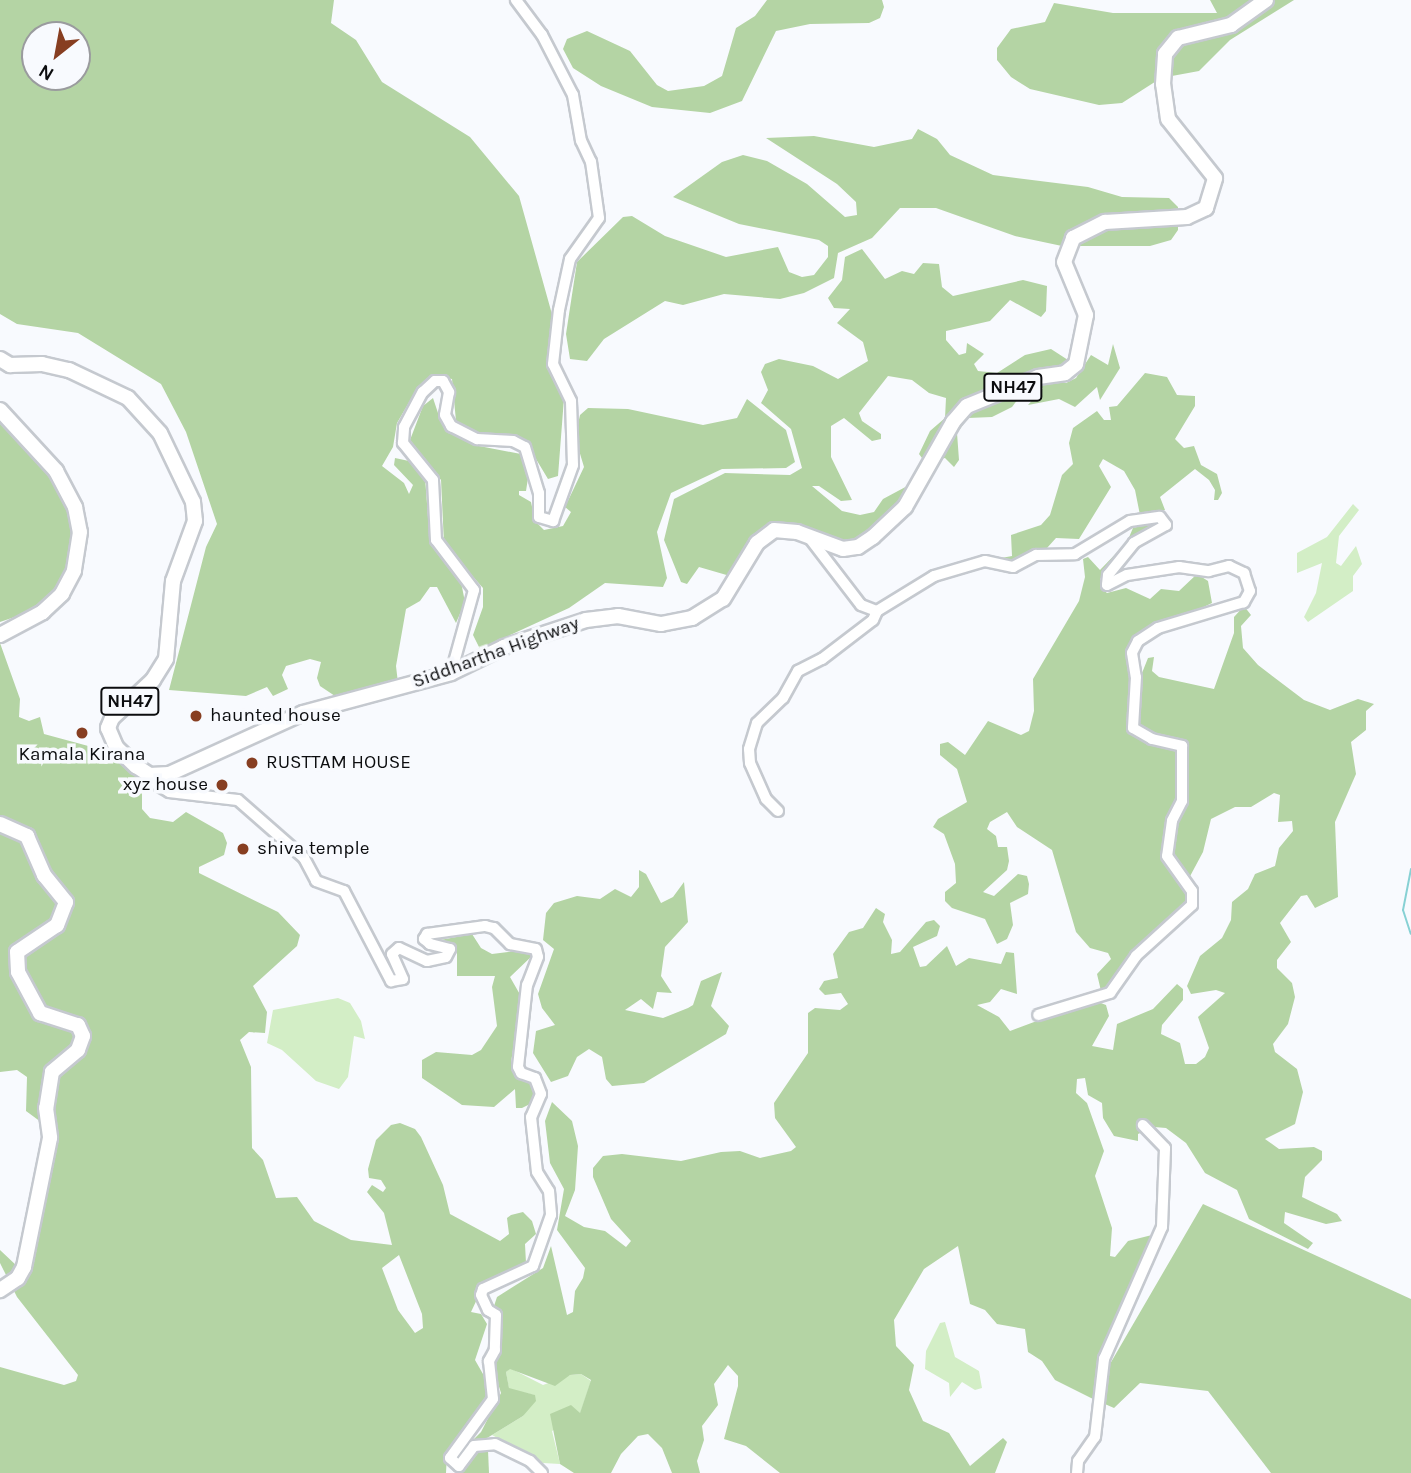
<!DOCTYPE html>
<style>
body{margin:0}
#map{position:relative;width:1411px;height:1473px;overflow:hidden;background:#f8fafe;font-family:Karla,sans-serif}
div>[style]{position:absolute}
.green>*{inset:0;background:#d3eec6}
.forest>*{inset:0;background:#b4d4a4}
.stream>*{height:2px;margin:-1px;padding:0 1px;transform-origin:1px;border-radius:1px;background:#87d1d4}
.roads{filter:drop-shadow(2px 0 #c5c9cf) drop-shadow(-2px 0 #c5c9cf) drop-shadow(0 2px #c5c9cf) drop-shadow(0 -2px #c5c9cf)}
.minor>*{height:10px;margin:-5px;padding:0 5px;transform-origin:5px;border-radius:5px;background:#fff}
.highway>*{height:14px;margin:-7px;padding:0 7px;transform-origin:7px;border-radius:7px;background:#fff}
.dots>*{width:19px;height:19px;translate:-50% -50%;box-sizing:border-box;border:4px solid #f8fafe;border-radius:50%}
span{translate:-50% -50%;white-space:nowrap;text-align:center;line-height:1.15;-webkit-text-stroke:7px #f8fafe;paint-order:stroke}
.shield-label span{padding:2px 5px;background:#f8fafe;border:2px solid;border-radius:5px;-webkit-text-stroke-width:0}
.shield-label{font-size:18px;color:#0c0d0f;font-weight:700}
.street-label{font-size:19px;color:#0c0d0f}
.poi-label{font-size:19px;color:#0c0d0f}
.left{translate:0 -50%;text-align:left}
.right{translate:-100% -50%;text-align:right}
.north{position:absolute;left:21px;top:21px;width:70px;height:70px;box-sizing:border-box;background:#f8fafe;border:2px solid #9a9b9e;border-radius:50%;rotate:211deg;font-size:19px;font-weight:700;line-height:28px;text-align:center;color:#0c0d0f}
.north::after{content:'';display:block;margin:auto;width:24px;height:32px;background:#873e21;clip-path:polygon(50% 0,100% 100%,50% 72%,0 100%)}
</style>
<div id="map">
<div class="green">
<i style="clip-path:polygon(1353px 504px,1359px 510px,1339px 536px,1336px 563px,1341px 566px,1356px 546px,1362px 564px,1353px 576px,1353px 591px,1308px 622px,1304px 617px,1316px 593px,1322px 563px,1297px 573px,1297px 553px,1327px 537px)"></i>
<i style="clip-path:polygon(338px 998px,350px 1003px,361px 1021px,365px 1039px,354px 1036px,348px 1077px,339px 1089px,316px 1081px,282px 1050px,267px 1043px,273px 1010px)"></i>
<i style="clip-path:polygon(945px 1322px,955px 1357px,979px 1371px,982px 1388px,975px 1390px,962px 1382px,950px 1397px,949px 1383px,925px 1369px,926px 1351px,940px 1323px)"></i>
<i style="clip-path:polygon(510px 1368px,543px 1385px,570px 1375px,581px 1374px,591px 1381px,580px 1414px,552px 1431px,560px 1464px,543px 1463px,492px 1435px,523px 1416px,534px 1395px,509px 1389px,506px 1372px)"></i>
</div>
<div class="forest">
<i style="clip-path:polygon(evenodd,0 0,334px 0,331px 23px,356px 40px,382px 82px,470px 137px,519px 196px,555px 325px,546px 362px,564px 398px,558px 476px,548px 479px,524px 439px,479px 435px,456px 421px,452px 379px,438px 377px,411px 399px,397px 423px,393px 447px,382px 466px,404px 483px,409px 494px,413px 485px,394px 465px,395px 458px,409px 461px,425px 477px,430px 543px,461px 582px,465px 602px,456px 623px,437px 587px,430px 587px,420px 601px,406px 609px,396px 666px,398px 683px,338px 698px,320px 686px,317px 678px,321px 662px,310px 659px,286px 666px,282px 675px,288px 689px,273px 696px,267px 687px,246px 696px,169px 690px,206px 547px,217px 524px,186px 432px,161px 384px,78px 333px,17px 324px,0 314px,0 0,35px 35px,77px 35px,77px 77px,35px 77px,35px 35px)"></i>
<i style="clip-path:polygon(767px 0,882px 0,884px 7px,880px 18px,869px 23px,810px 24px,776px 31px,742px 101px,710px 113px,652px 107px,601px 86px,573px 68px,563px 49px,567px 39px,587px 31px,630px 51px,657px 85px,668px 91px,704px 86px,722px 76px,736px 28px,755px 16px)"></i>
<i style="clip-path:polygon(1210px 0,1294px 0,1230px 40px,1199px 71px,1161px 78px,1122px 103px,1099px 105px,1030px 89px,1011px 77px,997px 60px,997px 48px,1011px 29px,1045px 22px,1054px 3px,1113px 13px,1217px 13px)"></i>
<i style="clip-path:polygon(918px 129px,937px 139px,950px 155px,993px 175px,1088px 187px,1122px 197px,1169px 198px,1178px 207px,1178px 230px,1171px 240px,1150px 246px,1062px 246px,1015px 236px,936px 208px,900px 208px,872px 238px,838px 253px,834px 278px,804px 293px,780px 299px,724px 294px,683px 305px,665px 301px,604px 339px,587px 361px,570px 359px,566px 334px,577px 262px,623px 217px,632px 216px,665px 236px,726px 257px,778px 247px,789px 272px,802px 277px,814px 275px,828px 257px,828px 246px,819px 240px,739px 224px,673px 197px,722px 162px,743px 155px,767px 161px,807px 184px,845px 217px,857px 215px,856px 202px,837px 184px,766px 138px,814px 136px,874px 147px,912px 139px)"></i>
<i style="clip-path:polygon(862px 249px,885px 279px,902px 271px,914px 274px,923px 263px,939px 264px,942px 287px,953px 296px,1023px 280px,1047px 286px,1046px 311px,1041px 317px,1010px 300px,990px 321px,946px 331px,946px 340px,959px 355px,966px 353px,967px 343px,984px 354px,974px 364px,978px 371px,997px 373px,1025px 355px,1051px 349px,1068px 360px,1079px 314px,1080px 352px,1057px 381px,1066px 383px,1076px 378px,1091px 355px,1108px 365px,1113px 344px,1120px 368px,1100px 400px,1097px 387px,1075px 407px,1059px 399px,1028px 405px,1043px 388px,1018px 399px,1012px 407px,992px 417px,968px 418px,957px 433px,959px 460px,954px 467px,945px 458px,925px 462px,919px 454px,930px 431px,945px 418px,946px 398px,929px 393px,912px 380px,888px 376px,859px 413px,862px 421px,881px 434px,881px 439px,872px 441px,844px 418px,831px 426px,831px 457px,852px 500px,841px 501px,819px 486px,812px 486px,842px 511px,860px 515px,874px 512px,883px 499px,911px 484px,912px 493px,854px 545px,777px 527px,730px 576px,699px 567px,687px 584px,681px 582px,664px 540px,674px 499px,725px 473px,790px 475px,802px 468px,791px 429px,761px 403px,768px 390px,761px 372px,765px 364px,779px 359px,813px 366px,838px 379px,868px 361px,863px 342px,837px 323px,850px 309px,834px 308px,828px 298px,842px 280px,845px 257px)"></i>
<i style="clip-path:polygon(1145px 373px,1167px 377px,1177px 395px,1195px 396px,1195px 406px,1175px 439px,1184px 448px,1194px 446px,1201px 465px,1217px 474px,1222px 493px,1218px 500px,1214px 500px,1215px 490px,1209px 480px,1195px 469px,1160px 497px,1165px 510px,1140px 515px,1135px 490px,1124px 471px,1103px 459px,1099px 466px,1111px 487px,1079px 539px,1056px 538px,1047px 548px,1015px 563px,996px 559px,1012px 556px,1011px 535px,1041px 525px,1050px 515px,1062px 475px,1073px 464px,1069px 443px,1073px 428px,1097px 411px,1104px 420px,1111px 420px,1109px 407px,1117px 406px)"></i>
<i style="clip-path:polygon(433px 398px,441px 422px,450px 433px,474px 445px,521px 454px,528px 478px,526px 491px,519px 491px,519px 495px,531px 502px,535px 521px,544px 530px,563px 526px,571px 512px,565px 507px,584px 467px,575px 437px,580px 415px,588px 408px,628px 409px,703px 425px,737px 418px,747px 399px,786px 430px,795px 462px,786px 468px,722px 469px,671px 493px,657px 532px,667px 578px,663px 587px,605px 583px,569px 608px,480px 649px,473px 635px,483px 607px,483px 588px,444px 544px,441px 480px,410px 440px,423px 406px)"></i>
<i style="clip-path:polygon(0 411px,30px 434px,78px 511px,76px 567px,44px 607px,0 622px)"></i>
<i style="clip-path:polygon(1158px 521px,1161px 524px,1132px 540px,1100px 579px,1100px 587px,1107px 593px,1126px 588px,1150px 599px,1161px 589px,1179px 591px,1197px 574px,1208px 581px,1212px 603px,1132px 641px,1127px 654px,1131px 670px,1140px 678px,1148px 658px,1154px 657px,1152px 671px,1159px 677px,1214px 689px,1234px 633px,1234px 617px,1244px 606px,1251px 615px,1241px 626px,1243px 648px,1258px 665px,1304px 700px,1330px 710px,1358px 699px,1374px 704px,1366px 711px,1366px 730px,1351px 742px,1356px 774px,1335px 822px,1338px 897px,1315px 908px,1307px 895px,1301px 896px,1280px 923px,1291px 942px,1277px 960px,1277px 968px,1292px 983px,1295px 997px,1288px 1024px,1273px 1044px,1275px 1052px,1297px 1069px,1303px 1092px,1295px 1124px,1265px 1139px,1279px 1149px,1314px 1147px,1322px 1151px,1322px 1160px,1305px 1177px,1302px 1197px,1337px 1214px,1342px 1221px,1326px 1224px,1285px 1212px,1284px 1223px,1313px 1243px,1308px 1249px,1249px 1219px,1237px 1190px,1205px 1173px,1186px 1143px,1166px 1128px,1154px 1127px,1138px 1134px,1138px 1141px,1114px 1136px,1103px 1118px,1102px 1103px,1088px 1095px,1085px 1078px,1077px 1079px,1076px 1093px,1087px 1103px,1104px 1151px,1095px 1176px,1112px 1228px,1110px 1256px,1115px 1257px,1128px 1241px,1152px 1235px,1156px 1238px,1110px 1338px,1100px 1351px,1096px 1388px,1203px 1204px,1411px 1299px,1411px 1473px,1271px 1473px,1208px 1391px,1140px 1383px,1114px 1408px,1091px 1398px,1055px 1380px,1042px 1361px,1028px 1352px,1025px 1329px,997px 1324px,985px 1310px,970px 1304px,958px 1246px,924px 1269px,894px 1320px,896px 1346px,914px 1365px,909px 1390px,923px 1421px,949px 1433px,970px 1466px,1003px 1438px,1007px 1442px,995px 1473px,780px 1473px,746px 1446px,724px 1439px,738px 1386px,738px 1376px,728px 1365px,714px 1384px,718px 1405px,702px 1426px,704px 1440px,697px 1461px,700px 1473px,672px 1473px,662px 1448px,648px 1434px,638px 1436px,621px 1454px,611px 1473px,574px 1473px,560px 1464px,550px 1414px,571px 1405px,580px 1413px,591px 1380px,581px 1374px,570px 1375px,555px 1386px,510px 1369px,506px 1372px,509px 1388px,535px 1395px,536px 1401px,523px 1416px,456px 1457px,481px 1432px,501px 1393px,494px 1371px,501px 1323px,494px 1306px,497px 1297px,543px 1268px,551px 1246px,567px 1315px,573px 1312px,575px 1291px,583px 1278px,585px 1268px,557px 1230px,564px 1189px,550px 1163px,545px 1121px,552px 1102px,572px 1121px,578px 1146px,575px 1190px,565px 1216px,584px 1227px,605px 1231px,626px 1247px,631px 1241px,611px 1219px,593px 1177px,593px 1168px,603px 1156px,622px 1154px,681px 1161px,721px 1152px,740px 1151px,760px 1158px,791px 1151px,796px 1147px,775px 1118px,774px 1103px,808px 1053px,808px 1013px,815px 1008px,840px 1010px,848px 1004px,841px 993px,825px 995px,819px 989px,824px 981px,838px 978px,833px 954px,849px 932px,863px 928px,876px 908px,885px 914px,883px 922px,892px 940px,891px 954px,900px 952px,926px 922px,934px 920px,940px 926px,937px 936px,913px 947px,920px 967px,926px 966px,947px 946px,956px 966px,969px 958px,1001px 964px,1006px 952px,1014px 953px,1017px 994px,1001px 989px,990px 1002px,977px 1005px,999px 1017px,1010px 1031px,1093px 1000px,1106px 1005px,1109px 1016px,1092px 1046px,1113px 1050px,1117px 1024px,1153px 1009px,1177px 984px,1183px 989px,1183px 1000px,1162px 1025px,1161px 1034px,1180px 1043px,1185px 1064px,1196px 1064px,1205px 1057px,1209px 1048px,1198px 1017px,1225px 993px,1216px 990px,1191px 994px,1187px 986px,1200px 956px,1222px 938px,1231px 920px,1232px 902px,1248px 889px,1255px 874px,1275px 866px,1279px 848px,1293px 831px,1292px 821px,1278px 822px,1280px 795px,1274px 793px,1251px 807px,1235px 807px,1211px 819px,1203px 852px,1188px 880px,1170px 857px,1171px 815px,1162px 857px,1190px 893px,1191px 902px,1124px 961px,1109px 987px,1101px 991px,1097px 974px,1111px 959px,1108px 953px,1090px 948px,1076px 932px,1052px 850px,1017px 827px,1007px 812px,990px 822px,987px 829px,996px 836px,998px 847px,1007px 847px,1009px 861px,1007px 870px,983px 892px,994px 896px,1018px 874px,1027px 876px,1029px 884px,1028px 894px,1010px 903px,1013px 925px,1007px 939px,997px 944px,985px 919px,952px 908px,945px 901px,945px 892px,956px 883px,955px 864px,944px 834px,933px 827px,938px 819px,967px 802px,957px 769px,940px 755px,940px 744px,948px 742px,965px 755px,988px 721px,1021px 735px,1029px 731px,1034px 711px,1033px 679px,1079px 601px,1085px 577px,1083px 559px,1088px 557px,1100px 570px,1127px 542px,1133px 528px)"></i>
<i style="clip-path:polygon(evenodd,0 643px,20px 699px,19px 717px,29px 721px,40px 717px,44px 734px,103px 750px,126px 764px,142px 782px,142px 809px,150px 818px,173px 822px,186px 812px,223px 833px,227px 843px,224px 855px,199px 867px,199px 873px,278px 912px,300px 935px,297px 946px,253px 986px,267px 1012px,265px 1033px,249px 1032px,240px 1040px,251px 1067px,252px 1148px,263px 1160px,276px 1198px,297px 1197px,314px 1221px,351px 1240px,392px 1245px,384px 1213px,367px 1192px,372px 1185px,383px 1192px,386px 1188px,381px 1180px,369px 1178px,368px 1169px,376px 1140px,391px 1125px,400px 1123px,415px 1129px,421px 1137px,443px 1185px,450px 1214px,500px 1241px,509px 1234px,507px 1218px,511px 1215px,523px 1212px,532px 1221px,536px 1234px,525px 1244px,526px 1263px,486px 1280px,471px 1312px,481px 1314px,487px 1324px,475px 1360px,487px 1381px,487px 1397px,447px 1454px,446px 1473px,0 1473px,0 1367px,64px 1385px,76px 1381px,78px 1375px,17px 1297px,0 1263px,0 1250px,18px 1267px,44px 1151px,45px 1125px,26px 1111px,27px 1077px,17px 1070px,0 1072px,0 643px,399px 1255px,422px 1314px,423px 1328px,415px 1333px,398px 1310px,382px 1268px,399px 1255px)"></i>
<i style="clip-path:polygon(639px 870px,646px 874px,661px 903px,673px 897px,684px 882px,688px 922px,665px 947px,661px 976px,672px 993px,657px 992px,653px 1009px,641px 999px,625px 1010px,663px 1018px,688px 1008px,693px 1005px,701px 981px,722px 972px,711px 1006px,729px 1026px,726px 1034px,644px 1083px,612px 1086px,606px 1079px,602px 1057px,589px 1049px,577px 1057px,568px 1076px,551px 1082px,533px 1053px,536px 1031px,555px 1025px,542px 1008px,538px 994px,554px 949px,543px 940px,546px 913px,554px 903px,577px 896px,600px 899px,615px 889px,631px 897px,639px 887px)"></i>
<i style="clip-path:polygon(472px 934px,481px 948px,492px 954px,523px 950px,533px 955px,510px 977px,522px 998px,511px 1062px,519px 1075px,538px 1090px,534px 1102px,522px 1108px,516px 1108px,515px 1089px,494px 1107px,462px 1105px,422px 1078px,422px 1060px,436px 1052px,472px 1055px,481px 1050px,497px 1026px,492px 987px,495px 976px,457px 976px,457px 950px,451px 943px,435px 941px)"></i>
<i style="clip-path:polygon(488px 1450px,489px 1473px,456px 1473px,471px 1455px)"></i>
</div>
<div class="stream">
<i style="left:1411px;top:869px;width:42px;rotate:101deg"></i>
<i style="left:1403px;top:910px;width:25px;rotate:72deg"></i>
</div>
<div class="roads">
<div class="minor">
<i style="left:808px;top:536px;width:87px;rotate:52.5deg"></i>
<i style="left:861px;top:605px;width:17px;rotate:21deg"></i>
<i style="left:451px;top:673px;width:86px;rotate:-74.5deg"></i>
<i style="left:474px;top:590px;width:63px;rotate:-127.2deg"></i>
<i style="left:436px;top:540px;width:60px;rotate:-92.9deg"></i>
<i style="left:433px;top:480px;width:48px;rotate:-129deg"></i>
<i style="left:403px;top:443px;width:16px;rotate:-86deg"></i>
<i style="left:404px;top:427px;width:40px;rotate:-62deg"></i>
<i style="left:423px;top:392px;width:16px;rotate:-43deg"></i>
<i style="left:435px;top:381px;width:8px"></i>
<i style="left:443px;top:381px;width:13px;rotate:61deg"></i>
<i style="left:449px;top:392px;width:23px;rotate:100deg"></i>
<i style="left:445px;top:415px;width:13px;rotate:61deg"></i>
<i style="left:451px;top:426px;width:29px;rotate:27deg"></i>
<i style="left:477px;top:439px;width:36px;rotate:3deg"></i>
<i style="left:513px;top:441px;width:13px;rotate:27deg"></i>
<i style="left:525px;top:447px;width:48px;rotate:73.1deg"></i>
<i style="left:539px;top:493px;width:24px;rotate:90deg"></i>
<i style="left:539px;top:517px;width:15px;rotate:16deg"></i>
<i style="left:553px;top:521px;width:59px;rotate:-70.3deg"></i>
<i style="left:573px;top:465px;width:64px;rotate:-91.8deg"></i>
<i style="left:571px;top:401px;width:41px;rotate:-115.9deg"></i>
<i style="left:553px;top:364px;width:54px;rotate:-83.7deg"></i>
<i style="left:559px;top:310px;width:52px;rotate:-77.8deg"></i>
<i style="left:570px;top:259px;width:50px;rotate:-54.7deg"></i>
<i style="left:599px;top:218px;width:57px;rotate:-98.1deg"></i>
<i style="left:591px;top:162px;width:23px;rotate:-115deg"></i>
<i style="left:581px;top:141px;width:47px;rotate:-99.9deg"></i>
<i style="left:573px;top:95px;width:68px;rotate:-117.3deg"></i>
<i style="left:542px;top:35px;width:44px;rotate:-126.6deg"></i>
<i style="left:150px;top:775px;width:7px;rotate:74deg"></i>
<i style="left:152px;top:782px;width:20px;rotate:30deg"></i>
<i style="left:169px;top:792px;width:69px;rotate:6.6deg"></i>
<i style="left:238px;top:800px;width:88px;rotate:41.3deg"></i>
<i style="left:304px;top:858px;width:26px;rotate:62deg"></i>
<i style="left:316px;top:881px;width:30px;rotate:20deg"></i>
<i style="left:344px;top:891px;width:102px;rotate:62.4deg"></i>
<i style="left:391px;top:981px;width:12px;rotate:-9deg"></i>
<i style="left:403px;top:979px;width:27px;rotate:-114deg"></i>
<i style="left:392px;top:954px;width:9px;rotate:-41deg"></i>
<i style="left:399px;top:948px;width:31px;rotate:25deg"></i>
<i style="left:427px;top:961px;width:19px;rotate:-12deg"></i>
<i style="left:446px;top:957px;width:9px;rotate:-63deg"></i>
<i style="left:450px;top:949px;width:21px;rotate:-166deg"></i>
<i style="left:430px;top:944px;width:8px;rotate:-140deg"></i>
<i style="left:424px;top:939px;width:6px;rotate:-59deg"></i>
<i style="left:427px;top:934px;width:59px;rotate:-7.9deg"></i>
<i style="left:485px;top:926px;width:9px;rotate:13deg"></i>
<i style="left:494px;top:928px;width:23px;rotate:45deg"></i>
<i style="left:510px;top:944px;width:26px;rotate:11deg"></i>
<i style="left:536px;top:949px;width:8px;rotate:76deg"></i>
<i style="left:538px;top:957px;width:30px;rotate:111deg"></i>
<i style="left:527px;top:985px;width:82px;rotate:96.3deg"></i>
<i style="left:518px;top:1067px;width:7px;rotate:63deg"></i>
<i style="left:521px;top:1073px;width:15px;rotate:20deg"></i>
<i style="left:535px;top:1078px;width:17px;rotate:69deg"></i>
<i style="left:541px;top:1094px;width:25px;rotate:113deg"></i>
<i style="left:531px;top:1117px;width:55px;rotate:83.8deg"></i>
<i style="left:537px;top:1172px;width:22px;rotate:58deg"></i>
<i style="left:549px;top:1191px;width:24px;rotate:85deg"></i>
<i style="left:551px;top:1215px;width:54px;rotate:109.4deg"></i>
<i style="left:533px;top:1266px;width:55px;rotate:155.3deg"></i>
<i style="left:483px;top:1289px;width:6px;rotate:108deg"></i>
<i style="left:481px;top:1295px;width:17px;rotate:65deg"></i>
<i style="left:488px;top:1310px;width:9px;rotate:32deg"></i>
<i style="left:496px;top:1315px;width:35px;rotate:92deg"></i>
<i style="left:495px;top:1350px;width:13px;rotate:119deg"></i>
<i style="left:489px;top:1361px;width:38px;rotate:84deg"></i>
<i style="left:493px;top:1399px;width:73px;rotate:126.1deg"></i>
<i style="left:450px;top:1458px;width:12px;rotate:42deg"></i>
<i style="left:459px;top:1466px;width:25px;rotate:-53deg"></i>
<i style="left:474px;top:1446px;width:21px;rotate:-5deg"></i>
<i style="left:495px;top:1444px;width:39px;rotate:26deg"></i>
<i style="left:530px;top:1461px;width:17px;rotate:45deg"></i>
<i style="left:778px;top:811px;width:17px;rotate:-135deg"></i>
<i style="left:766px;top:799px;width:39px;rotate:-114deg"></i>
<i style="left:750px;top:763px;width:14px;rotate:-94deg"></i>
<i style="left:749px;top:749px;width:27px;rotate:-73deg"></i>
<i style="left:757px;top:723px;width:36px;rotate:-44deg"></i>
<i style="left:783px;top:698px;width:31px;rotate:-61deg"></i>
<i style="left:798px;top:671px;width:27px;rotate:-27deg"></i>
<i style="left:822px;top:659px;width:64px;rotate:-37.4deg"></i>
<i style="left:873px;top:620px;width:10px;rotate:-66deg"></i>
<i style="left:877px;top:611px;width:67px;rotate:-31.6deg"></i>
<i style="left:934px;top:576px;width:53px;rotate:-16.4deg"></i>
<i style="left:985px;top:561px;width:29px;rotate:12deg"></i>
<i style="left:1013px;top:567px;width:26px;rotate:-28deg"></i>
<i style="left:1036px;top:555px;width:39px;rotate:-1deg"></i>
<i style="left:1075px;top:554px;width:64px;rotate:-31deg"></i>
<i style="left:1130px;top:521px;width:30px;rotate:-8deg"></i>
<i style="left:1160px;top:517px;width:10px;rotate:53deg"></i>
<i style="left:1166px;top:525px;width:37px;rotate:151deg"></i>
<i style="left:1134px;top:543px;width:41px;rotate:129.1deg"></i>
<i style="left:1108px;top:575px;width:10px;rotate:96deg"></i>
<i style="left:1107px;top:585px;width:22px;rotate:-27deg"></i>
<i style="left:1127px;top:575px;width:53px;rotate:-8.7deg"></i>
<i style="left:1179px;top:567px;width:30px;rotate:8deg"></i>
<i style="left:1209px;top:571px;width:21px;rotate:-14deg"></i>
<i style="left:1229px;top:566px;width:17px;rotate:25deg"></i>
<i style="left:1244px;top:573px;width:19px;rotate:72deg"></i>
<i style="left:1250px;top:591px;width:13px;rotate:119deg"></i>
<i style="left:1244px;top:602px;width:90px;rotate:163.2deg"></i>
<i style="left:1158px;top:628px;width:24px;rotate:147deg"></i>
<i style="left:1138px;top:641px;width:13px;rotate:117deg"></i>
<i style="left:1132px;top:653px;width:24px;rotate:81deg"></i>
<i style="left:1136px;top:677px;width:51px;rotate:93.4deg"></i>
<i style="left:1133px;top:728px;width:22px;rotate:30deg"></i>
<i style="left:1152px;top:739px;width:31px;rotate:13deg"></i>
<i style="left:1182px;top:746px;width:55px;rotate:90deg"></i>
<i style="left:1182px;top:801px;width:22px;rotate:117deg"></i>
<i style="left:1172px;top:821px;width:35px;rotate:98deg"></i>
<i style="left:1167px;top:856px;width:43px;rotate:54.5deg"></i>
<i style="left:1192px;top:891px;width:14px;rotate:90deg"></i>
<i style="left:1192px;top:905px;width:76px;rotate:137.7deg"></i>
<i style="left:1136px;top:956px;width:45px;rotate:125.1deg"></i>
<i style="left:1110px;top:993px;width:75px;rotate:163deg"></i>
<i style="left:1077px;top:1473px;width:12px;rotate:-85deg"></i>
<i style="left:1078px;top:1461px;width:29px;rotate:-55deg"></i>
<i style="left:1095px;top:1437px;width:79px;rotate:-83.4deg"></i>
<i style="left:1104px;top:1359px;width:144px;rotate:-66.3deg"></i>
<i style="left:1162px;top:1227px;width:79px;rotate:-87.8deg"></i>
<i style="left:1165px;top:1148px;width:32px;rotate:-134deg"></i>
</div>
<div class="highway">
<i style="left:0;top:359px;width:12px;rotate:31deg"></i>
<i style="left:10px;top:365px;width:32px;rotate:-2deg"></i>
<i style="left:42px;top:364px;width:28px;rotate:13deg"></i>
<i style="left:69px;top:370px;width:65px;rotate:25.4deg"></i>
<i style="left:128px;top:398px;width:47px;rotate:47.6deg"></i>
<i style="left:160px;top:433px;width:76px;rotate:64.4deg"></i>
<i style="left:193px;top:502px;width:19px;rotate:84deg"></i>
<i style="left:195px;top:521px;width:64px;rotate:110.1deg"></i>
<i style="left:173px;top:581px;width:78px;rotate:95.1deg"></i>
<i style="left:166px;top:659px;width:25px;rotate:122deg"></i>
<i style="left:153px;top:680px;width:56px;rotate:137.2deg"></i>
<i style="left:112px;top:718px;width:11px;rotate:112deg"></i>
<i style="left:108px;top:728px;width:21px;rotate:67deg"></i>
<i style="left:116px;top:747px;width:28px;rotate:44deg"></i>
<i style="left:136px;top:766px;width:17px;rotate:33deg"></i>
<i style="left:150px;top:775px;width:19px;rotate:-3deg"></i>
<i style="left:169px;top:774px;width:147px;rotate:-24.5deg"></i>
<i style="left:303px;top:713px;width:153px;rotate:-15.1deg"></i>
<i style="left:451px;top:673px;width:59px;rotate:-26.1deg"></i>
<i style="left:504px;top:647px;width:86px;rotate:-18.2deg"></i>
<i style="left:586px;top:620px;width:32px;rotate:-7deg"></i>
<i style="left:618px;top:616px;width:44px;rotate:10.5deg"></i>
<i style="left:661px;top:624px;width:32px;rotate:-11deg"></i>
<i style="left:692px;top:618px;width:36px;rotate:-32deg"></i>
<i style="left:723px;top:599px;width:66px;rotate:-58.7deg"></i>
<i style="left:757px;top:543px;width:21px;rotate:-37deg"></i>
<i style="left:774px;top:530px;width:23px;rotate:5deg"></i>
<i style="left:797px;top:532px;width:49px;rotate:20.3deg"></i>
<i style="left:843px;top:549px;width:15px;rotate:-8deg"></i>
<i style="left:858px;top:547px;width:18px;rotate:-34deg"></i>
<i style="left:873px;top:537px;width:44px;rotate:-43.2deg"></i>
<i style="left:905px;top:507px;width:98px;rotate:-60.5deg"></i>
<i style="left:953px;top:422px;width:21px;rotate:-49deg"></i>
<i style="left:967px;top:406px;width:77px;rotate:-22.2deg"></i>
<i style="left:1038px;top:377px;width:27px;rotate:-8deg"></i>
<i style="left:1065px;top:373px;width:14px;rotate:-39deg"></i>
<i style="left:1076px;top:364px;width:50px;rotate:-78.5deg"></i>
<i style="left:1086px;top:315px;width:57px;rotate:-112.5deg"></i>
<i style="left:1064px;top:262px;width:26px;rotate:-69deg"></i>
<i style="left:1073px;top:238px;width:36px;rotate:-27deg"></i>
<i style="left:1105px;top:222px;width:82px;rotate:-3.5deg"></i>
<i style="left:1187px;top:217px;width:21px;rotate:-25deg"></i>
<i style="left:1206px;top:208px;width:31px;rotate:-73deg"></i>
<i style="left:1215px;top:178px;width:75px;rotate:-128.5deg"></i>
<i style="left:1168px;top:119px;width:35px;rotate:-98deg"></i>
<i style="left:1163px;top:84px;width:30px;rotate:-86deg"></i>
<i style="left:1165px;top:54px;width:21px;rotate:-51deg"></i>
<i style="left:1178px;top:38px;width:55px;rotate:-13.8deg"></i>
<i style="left:1231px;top:25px;width:43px;rotate:-35.5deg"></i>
<i style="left:0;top:410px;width:83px;rotate:47.4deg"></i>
<i style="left:56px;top:471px;width:41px;rotate:62.2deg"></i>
<i style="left:75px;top:507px;width:25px;rotate:79deg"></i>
<i style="left:80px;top:532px;width:39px;rotate:99deg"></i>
<i style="left:74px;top:571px;width:26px;rotate:118deg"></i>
<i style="left:62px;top:594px;width:26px;rotate:137deg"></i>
<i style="left:43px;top:612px;width:49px;rotate:151.9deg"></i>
<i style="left:0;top:824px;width:30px;rotate:24deg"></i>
<i style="left:27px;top:836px;width:43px;rotate:66.4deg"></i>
<i style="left:44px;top:875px;width:35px;rotate:51deg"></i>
<i style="left:66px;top:902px;width:25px;rotate:111deg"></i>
<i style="left:57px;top:925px;width:48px;rotate:146deg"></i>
<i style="left:17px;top:952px;width:20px;rotate:87deg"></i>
<i style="left:18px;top:972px;width:47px;rotate:61.8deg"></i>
<i style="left:40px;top:1013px;width:40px;rotate:18deg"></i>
<i style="left:78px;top:1025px;width:12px;rotate:66deg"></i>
<i style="left:83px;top:1036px;width:15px;rotate:110deg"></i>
<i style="left:78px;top:1050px;width:34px;rotate:140deg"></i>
<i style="left:52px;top:1072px;width:36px;rotate:99deg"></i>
<i style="left:46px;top:1108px;width:30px;rotate:82deg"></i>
<i style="left:50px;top:1138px;width:132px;rotate:101.4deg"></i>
<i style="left:24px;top:1267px;width:13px;rotate:119deg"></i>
<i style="left:18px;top:1278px;width:22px;rotate:146deg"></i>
</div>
</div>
<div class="dots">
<i style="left:196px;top:716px;background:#873e21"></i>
<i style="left:82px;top:733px;background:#873e21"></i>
<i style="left:252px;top:763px;background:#873e21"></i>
<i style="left:222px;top:785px;background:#873e21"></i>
<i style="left:243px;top:849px;background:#873e21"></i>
</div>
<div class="shield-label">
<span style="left:1013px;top:387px">NH47</span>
<span style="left:130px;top:701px">NH47</span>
</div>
<div class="street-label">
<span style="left:496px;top:653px;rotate:-20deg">Siddhartha Highway</span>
</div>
<div class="poi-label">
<span class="left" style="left:210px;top:716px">haunted house</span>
<span style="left:82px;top:755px">Kamala Kirana</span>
<span class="left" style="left:266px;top:763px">RUSTTAM HOUSE</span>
<span class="right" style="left:208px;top:785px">xyz house</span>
<span class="left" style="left:257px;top:849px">shiva temple</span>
</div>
<div class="north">N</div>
</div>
